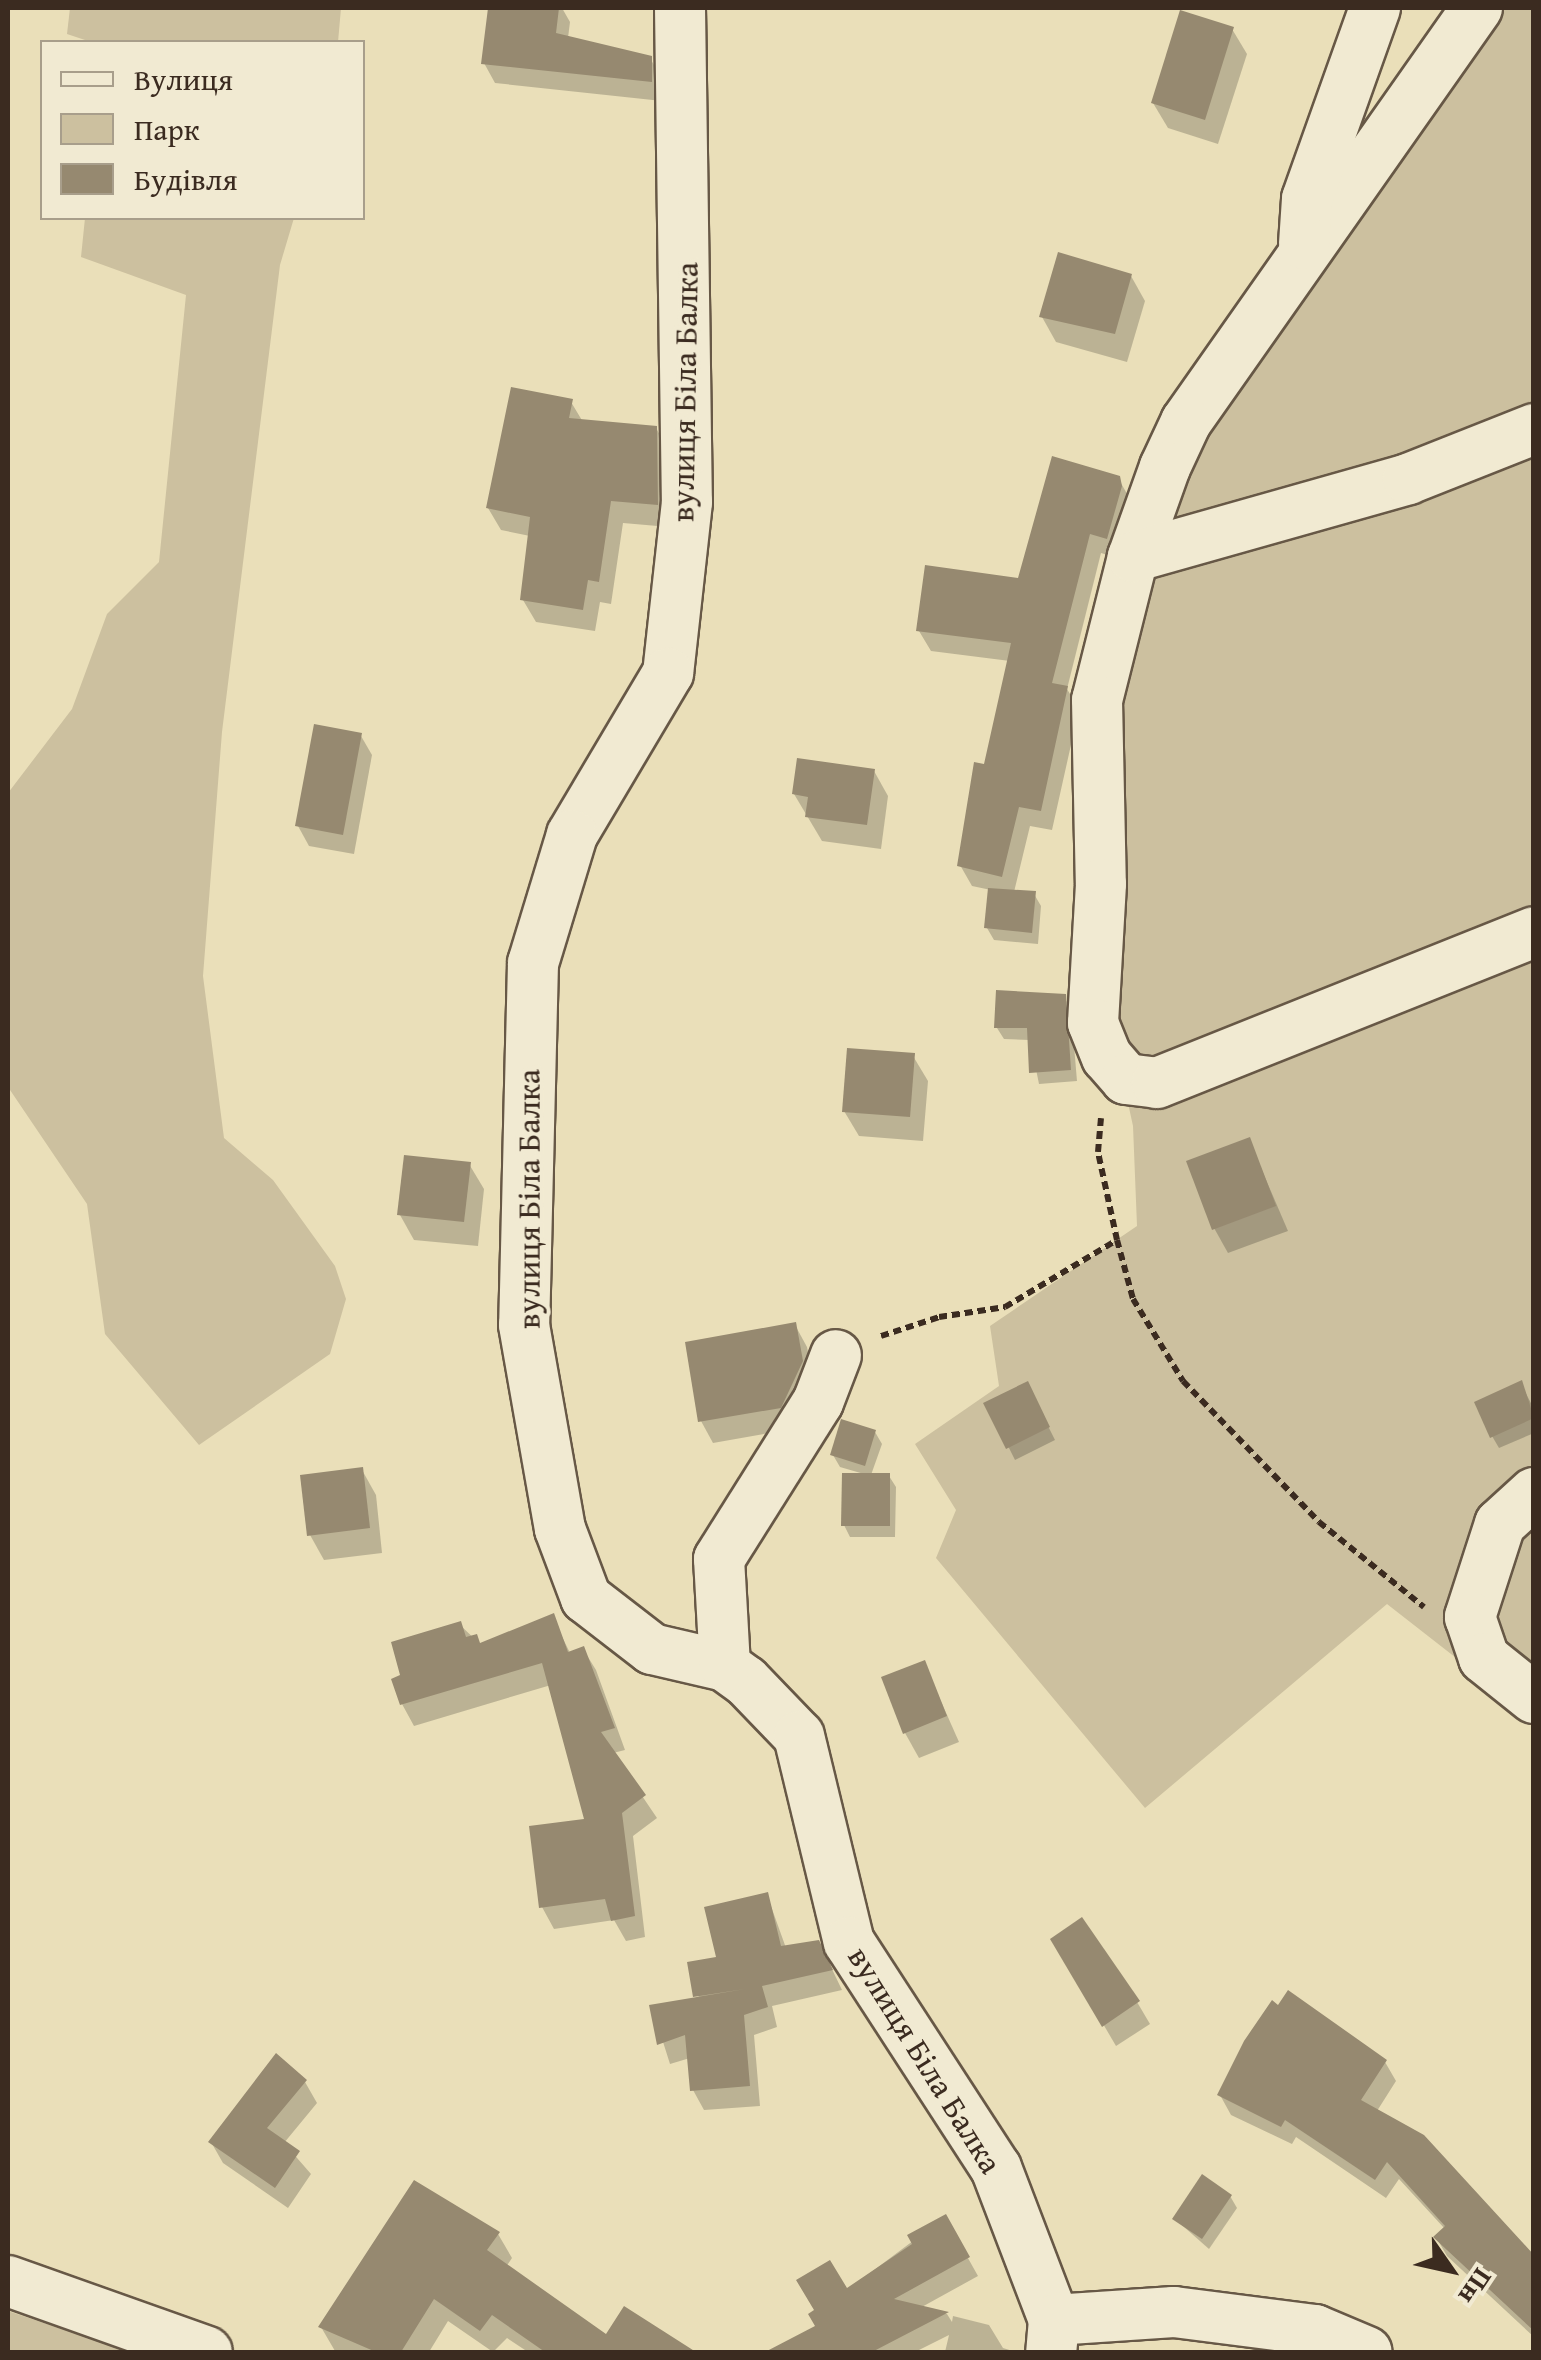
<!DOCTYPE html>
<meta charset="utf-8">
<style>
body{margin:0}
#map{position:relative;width:1541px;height:2360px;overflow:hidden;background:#eadfb9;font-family:"Gentium Book Plus",serif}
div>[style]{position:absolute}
.green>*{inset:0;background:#ccc09f}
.shadow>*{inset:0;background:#0003}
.building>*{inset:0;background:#968970}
.path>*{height:6px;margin-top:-3px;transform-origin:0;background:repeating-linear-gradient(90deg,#3b2b20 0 8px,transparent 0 13px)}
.roads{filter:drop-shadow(2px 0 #675846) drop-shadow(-2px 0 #675846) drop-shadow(0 2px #675846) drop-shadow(0 -2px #675846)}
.minor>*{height:50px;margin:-25px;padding:0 25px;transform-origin:25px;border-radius:25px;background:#f1ead2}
span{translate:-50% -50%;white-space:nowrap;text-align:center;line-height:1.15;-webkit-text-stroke:8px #f1ead2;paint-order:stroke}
.street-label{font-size:32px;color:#3b2b20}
.frame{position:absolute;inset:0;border:10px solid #3b2b20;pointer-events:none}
.legend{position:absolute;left:40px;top:40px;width:325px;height:180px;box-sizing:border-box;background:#f1ead2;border:2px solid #a89e8b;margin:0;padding:12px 18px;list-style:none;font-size:30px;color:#3b2b20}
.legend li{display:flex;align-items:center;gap:20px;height:50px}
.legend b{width:50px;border:2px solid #a89e8b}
.north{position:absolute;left:1401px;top:2220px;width:100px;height:100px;-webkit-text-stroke:8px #f1ead2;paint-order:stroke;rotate:124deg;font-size:28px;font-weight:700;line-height:40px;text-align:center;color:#3b2b20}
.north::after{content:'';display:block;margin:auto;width:35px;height:45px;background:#3b2b20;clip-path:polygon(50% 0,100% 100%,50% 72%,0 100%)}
</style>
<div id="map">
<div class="green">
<i style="clip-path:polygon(70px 8px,341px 8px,338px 42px,91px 42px,67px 34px)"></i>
<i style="clip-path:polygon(1491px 8px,1533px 8px,1533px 1718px,1387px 1604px,1145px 1808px,936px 1558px,956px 1510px,915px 1444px,999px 1386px,990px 1326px,1137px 1226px,1133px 1126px,1114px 1039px,1114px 684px,1175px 469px)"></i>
<i style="clip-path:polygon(85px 218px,294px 218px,280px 265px,222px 732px,203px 976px,224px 1138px,273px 1180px,335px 1266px,346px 1299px,330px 1354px,199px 1445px,105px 1334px,87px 1204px,8px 1087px,8px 793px,72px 709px,107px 614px,159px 562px,186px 295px,81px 257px)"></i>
<i style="clip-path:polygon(8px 2311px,131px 2352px,8px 2352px)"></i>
</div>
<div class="shadow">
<i style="clip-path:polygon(490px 8px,562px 8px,570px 22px,568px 38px,650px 58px,662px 79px,662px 101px,495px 83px,484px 63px)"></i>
<i style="clip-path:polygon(1232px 29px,1247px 54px,1218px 144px,1168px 128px,1153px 103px)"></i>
<i style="clip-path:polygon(1131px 276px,1145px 301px,1127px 362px,1056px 342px,1042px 317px)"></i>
<i style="clip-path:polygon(571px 402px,583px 422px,656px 428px,669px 451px,669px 527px,623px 523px,611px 604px,600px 602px,595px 631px,536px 622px,523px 600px,530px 536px,501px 530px,488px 508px)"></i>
<i style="clip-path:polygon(1118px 478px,1130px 499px,1118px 558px,1101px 553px,1067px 689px,1079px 709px,1052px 830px,1030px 826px,1014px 892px,1034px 894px,1041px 906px,1038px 944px,994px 940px,987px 928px,991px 890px,972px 886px,960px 865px,1010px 661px,931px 651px,919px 631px,1020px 581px)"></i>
<i style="clip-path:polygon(361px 736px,372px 755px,354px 854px,309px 846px,298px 826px)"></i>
<i style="clip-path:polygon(874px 771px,888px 796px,881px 849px,822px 841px,794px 794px)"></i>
<i style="clip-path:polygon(1064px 997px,1071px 1009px,1077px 1081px,1039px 1084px,1030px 1040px,1004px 1039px,997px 1028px)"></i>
<i style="clip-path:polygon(913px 1056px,928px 1081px,923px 1141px,859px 1136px,844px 1111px)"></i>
<i style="clip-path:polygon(1249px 1140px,1288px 1231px,1228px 1253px,1214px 1228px)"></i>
<i style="clip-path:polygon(469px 1164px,484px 1189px,478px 1246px,414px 1240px,400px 1215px)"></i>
<i style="clip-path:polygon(795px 1325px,807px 1347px,814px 1384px,792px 1429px,713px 1443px,701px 1421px)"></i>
<i style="clip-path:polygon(1521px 1384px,1534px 1409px,1534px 1433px,1499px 1448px,1492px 1436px)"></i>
<i style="clip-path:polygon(1033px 1396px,1055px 1440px,1015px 1460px,987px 1404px)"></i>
<i style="clip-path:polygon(875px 1432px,882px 1444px,871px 1475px,889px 1476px,896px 1487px,895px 1537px,850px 1537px,844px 1525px,864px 1474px,840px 1467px,833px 1455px)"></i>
<i style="clip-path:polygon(362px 1470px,376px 1495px,382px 1553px,324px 1560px,310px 1535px)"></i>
<i style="clip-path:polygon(552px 1616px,570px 1653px,583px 1649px,596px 1670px,625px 1750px,613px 1753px,657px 1818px,633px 1836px,645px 1937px,626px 1941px,614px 1920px,554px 1929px,542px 1907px,587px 1821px,551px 1685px,414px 1726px,402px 1704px,459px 1624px,481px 1645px)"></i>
<i style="clip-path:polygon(924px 1663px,959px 1742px,919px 1758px,905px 1733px)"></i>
<i style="clip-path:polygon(767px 1895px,786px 1948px,829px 1963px,842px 1990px,772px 2006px,777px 2027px,754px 2035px,760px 2106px,704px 2110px,693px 2090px,690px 2058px,670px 2064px,652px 2007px,697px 1999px)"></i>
<i style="clip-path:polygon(1054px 1940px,1137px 2002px,1150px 2024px,1116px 2046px)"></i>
<i style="clip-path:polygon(1385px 2062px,1396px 2081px,1377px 2111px,1534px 2258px,1534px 2337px,1447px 2256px,1436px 2237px,1445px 2229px,1399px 2179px,1386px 2198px,1296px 2137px,1292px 2144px,1231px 2115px,1220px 2095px)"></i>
<i style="clip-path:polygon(305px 2082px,317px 2103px,284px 2143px,311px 2174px,288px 2208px,223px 2163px,211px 2142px)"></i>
<i style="clip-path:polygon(1230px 2196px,1237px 2208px,1209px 2249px,1175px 2219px)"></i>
<i style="clip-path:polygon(945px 2217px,978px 2276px,920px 2308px,947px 2314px,952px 2322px,953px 2316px,989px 2325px,1003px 2348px,1016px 2352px,945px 2352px,949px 2335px,915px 2352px,798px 2352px,792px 2341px,819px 2327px,846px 2291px)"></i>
<i style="clip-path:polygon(498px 2234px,512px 2258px,506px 2267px,586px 2337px,575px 2352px,528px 2352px,507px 2338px,493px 2352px,448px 2321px,429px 2352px,335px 2351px,321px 2327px)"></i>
</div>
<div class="building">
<i style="clip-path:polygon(488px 8px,559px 8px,556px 33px,652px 56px,652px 82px,481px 64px)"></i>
<i style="clip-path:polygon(1180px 10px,1234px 27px,1205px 120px,1151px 103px)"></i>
<i style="clip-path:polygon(1058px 252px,1132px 274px,1115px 334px,1039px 317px)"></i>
<i style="clip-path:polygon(511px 387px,573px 399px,569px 418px,657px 426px,658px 505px,611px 501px,599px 582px,588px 580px,583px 610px,520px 600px,530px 517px,486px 508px)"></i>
<i style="clip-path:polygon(1052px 456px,1120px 476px,1122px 486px,1107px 539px,1090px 534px,1052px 683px,1068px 686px,1041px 811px,1019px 807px,1002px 877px,957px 866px,974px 762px,984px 764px,1011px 643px,916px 631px,925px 565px,1018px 578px)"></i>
<i style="clip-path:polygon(314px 724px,362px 733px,343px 835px,295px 826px)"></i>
<i style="clip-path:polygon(797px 758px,875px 769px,867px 825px,805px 817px,808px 797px,792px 794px)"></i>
<i style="clip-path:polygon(988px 888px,1036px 891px,1032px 933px,984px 928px)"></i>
<i style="clip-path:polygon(996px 990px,1066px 994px,1071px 1070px,1029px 1073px,1027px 1028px,994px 1028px)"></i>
<i style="clip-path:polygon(847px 1048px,915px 1053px,910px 1117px,842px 1112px)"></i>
<i style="clip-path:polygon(1250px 1137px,1276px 1206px,1212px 1230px,1186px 1161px)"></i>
<i style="clip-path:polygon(404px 1155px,471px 1162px,464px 1222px,397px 1215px)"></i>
<i style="clip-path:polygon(796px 1322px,803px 1361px,781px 1408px,698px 1422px,685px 1342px)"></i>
<i style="clip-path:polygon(1522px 1380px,1534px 1418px,1490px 1438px,1474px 1402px)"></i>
<i style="clip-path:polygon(1028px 1381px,1050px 1427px,1006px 1449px,983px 1403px)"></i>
<i style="clip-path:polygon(841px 1419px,876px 1430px,865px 1466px,830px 1455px)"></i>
<i style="clip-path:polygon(363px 1467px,370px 1528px,307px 1536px,300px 1475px)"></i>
<i style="clip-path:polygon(842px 1473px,890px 1473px,890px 1526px,841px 1526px)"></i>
<i style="clip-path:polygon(554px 1613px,568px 1652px,584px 1646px,615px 1728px,601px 1732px,646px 1795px,622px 1813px,635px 1916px,611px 1921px,605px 1899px,539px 1908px,529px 1826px,584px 1819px,542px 1663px,400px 1705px,391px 1679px,400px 1675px,391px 1642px,461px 1621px,466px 1637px,477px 1634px,480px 1643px)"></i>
<i style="clip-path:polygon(925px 1660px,947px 1716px,903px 1734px,881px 1677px)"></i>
<i style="clip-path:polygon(768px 1892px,781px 1946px,819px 1940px,833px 1970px,762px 1986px,768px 2007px,744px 2015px,750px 2086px,690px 2091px,685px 2035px,657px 2045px,649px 2005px,745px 1989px,693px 1997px,687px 1962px,716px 1957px,704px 1907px)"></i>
<i style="clip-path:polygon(1082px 1917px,1140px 2001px,1102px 2027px,1050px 1939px)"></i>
<i style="clip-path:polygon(1288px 1990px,1387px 2060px,1361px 2100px,1424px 2135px,1534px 2255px,1534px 2331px,1433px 2237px,1445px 2226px,1387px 2162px,1375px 2180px,1285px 2120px,1281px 2127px,1217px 2095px,1244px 2041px,1272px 2000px,1278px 2005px)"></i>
<i style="clip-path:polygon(276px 2053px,307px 2080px,267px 2128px,300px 2151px,275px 2188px,208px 2142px)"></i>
<i style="clip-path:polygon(1202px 2174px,1232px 2195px,1202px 2239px,1172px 2219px)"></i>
<i style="clip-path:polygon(414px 2180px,500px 2232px,487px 2250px,606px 2334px,624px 2306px,696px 2352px,545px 2352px,492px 2315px,480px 2331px,434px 2299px,401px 2352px,376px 2352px,318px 2327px)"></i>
<i style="clip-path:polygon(946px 2214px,970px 2257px,894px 2299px,949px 2312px,872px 2352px,765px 2352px,815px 2326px,808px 2314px,814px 2310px,796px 2280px,830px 2260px,847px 2288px,912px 2244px,907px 2235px)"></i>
</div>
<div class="path">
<i style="left:1117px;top:1240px;width:61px;rotate:74.8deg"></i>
<i style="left:1133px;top:1299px;width:96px;rotate:58.6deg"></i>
<i style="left:1183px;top:1381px;width:196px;rotate:46deg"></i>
<i style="left:1319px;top:1522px;width:135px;rotate:39deg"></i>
<i style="left:881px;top:1336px;width:61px;rotate:-18.1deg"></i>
<i style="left:939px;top:1317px;width:67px;rotate:-8.6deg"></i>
<i style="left:1005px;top:1307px;width:131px;rotate:-30.9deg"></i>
<i style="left:1117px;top:1240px;width:90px;rotate:-102.2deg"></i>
<i style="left:1098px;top:1152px;width:34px;rotate:-85deg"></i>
</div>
<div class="roads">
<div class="minor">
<i style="left:680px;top:8px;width:494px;rotate:89.2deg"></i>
<i style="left:687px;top:502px;width:172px;rotate:96.3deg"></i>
<i style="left:668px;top:673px;width:188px;rotate:120.7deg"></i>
<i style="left:572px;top:835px;width:134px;rotate:106.9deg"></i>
<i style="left:533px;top:963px;width:362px;rotate:91.4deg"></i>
<i style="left:524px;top:1325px;width:207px;rotate:80deg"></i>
<i style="left:560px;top:1529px;width:74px;rotate:69.4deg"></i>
<i style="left:586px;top:1598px;width:83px;rotate:37.7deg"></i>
<i style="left:652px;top:1649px;width:75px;rotate:13.1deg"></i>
<i style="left:725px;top:1666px;width:26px;rotate:36deg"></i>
<i style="left:746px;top:1681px;width:76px;rotate:46.1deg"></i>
<i style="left:799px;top:1736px;width:212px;rotate:76.4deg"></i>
<i style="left:849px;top:1942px;width:270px;rotate:57deg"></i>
<i style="left:996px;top:2168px;width:163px;rotate:69.1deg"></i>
<i style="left:1054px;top:2320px;width:32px;rotate:95deg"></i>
<i style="left:1477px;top:8px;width:506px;rotate:125.1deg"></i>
<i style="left:1186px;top:422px;width:50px;rotate:115deg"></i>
<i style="left:1165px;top:467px;width:96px;rotate:109.6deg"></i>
<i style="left:1133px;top:557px;width:147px;rotate:104.1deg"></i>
<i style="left:1097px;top:700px;width:184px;rotate:88.8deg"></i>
<i style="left:1101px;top:884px;width:139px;rotate:93.3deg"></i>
<i style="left:1093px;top:1023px;width:37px;rotate:68deg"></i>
<i style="left:1107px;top:1057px;width:29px;rotate:49deg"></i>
<i style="left:1126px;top:1079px;width:31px;rotate:7deg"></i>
<i style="left:1157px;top:1083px;width:406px;rotate:-21.8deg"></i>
<i style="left:1304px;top:244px;width:45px;rotate:-86.2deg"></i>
<i style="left:1307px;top:199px;width:203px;rotate:-70.4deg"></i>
<i style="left:1133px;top:557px;width:286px;rotate:-15.8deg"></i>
<i style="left:1408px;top:479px;width:136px;rotate:-21.6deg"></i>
<i style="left:1534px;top:1493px;width:46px;rotate:137.6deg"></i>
<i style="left:1500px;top:1524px;width:98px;rotate:107.9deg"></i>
<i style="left:1470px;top:1617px;width:43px;rotate:71.1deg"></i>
<i style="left:1484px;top:1658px;width:64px;rotate:38.7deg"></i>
<i style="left:725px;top:1666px;width:107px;rotate:-93.2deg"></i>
<i style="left:719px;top:1559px;width:186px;rotate:-57.8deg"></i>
<i style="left:818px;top:1402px;width:50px;rotate:-69deg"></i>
<i style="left:8px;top:2281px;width:211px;rotate:19.6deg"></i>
<i style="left:1054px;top:2320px;width:120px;rotate:-3.8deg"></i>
<i style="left:1174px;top:2312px;width:142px;rotate:7.3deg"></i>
<i style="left:1315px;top:2330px;width:56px;rotate:22.9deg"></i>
</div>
</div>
<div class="street-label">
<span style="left:685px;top:392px;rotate:-89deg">вулиця Біла Балка</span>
<span style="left:529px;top:1199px;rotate:-90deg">вулиця Біла Балка</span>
<span style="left:925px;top:2060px;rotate:58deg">вулиця Біла Балка</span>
</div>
<div class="frame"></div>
<ul class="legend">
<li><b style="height:12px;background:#f1ead2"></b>Вулиця</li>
<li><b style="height:28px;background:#ccc09f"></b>Парк</li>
<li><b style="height:28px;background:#968970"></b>Будівля</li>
</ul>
<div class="north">Пн</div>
</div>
